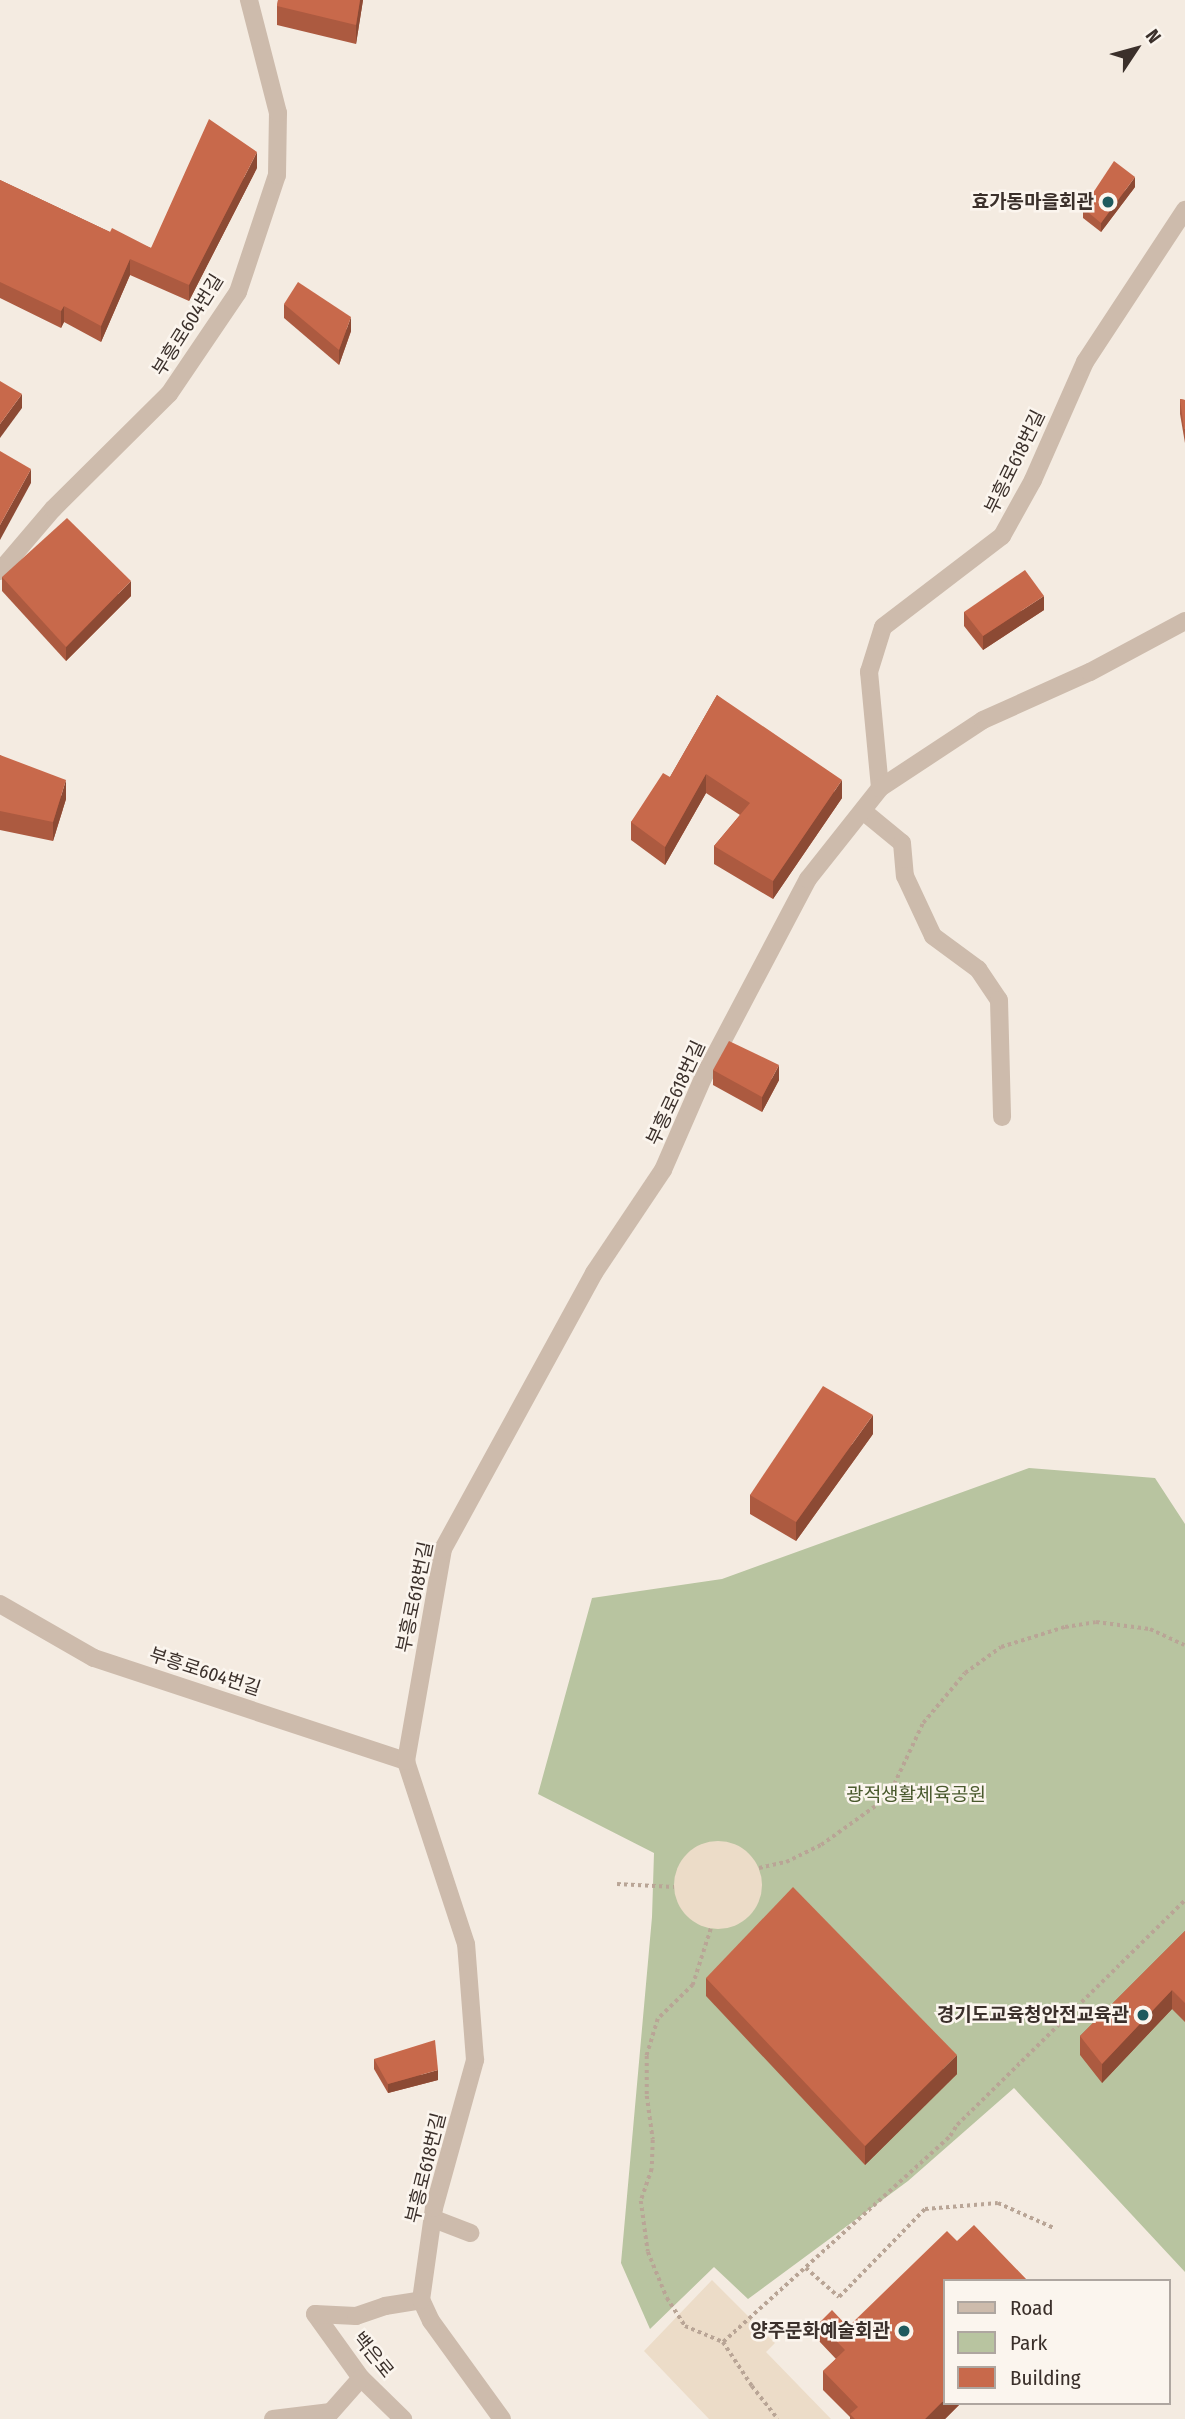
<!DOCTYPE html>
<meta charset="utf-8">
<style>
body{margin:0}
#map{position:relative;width:1185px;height:2419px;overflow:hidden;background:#f4ebe1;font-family:"Fira Sans Condensed","Noto Sans KR",sans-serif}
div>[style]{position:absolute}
.green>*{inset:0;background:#b8c4a0}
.plaza>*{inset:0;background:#ecdcc8}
.round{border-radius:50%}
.path>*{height:3.5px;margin-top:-1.75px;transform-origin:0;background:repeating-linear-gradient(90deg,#b9a596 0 3.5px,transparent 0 7px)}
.minor>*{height:18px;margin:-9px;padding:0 9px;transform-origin:9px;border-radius:9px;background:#cdbbac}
.wall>*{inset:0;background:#ac5a40}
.shaded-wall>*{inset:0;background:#8c4a34}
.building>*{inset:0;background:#c8694b}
.dots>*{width:19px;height:19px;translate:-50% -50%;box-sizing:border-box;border:4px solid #fbf5ee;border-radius:50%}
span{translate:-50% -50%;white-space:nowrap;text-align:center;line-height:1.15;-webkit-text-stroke:5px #fbf5ee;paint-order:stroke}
.poi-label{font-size:19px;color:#3b302b;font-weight:700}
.right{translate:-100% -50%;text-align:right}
.street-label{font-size:19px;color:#3b302b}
.park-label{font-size:19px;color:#4a5a2e}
.legend{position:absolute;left:943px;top:2279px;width:228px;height:126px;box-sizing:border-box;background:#fbf5ee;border:2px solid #aea6a0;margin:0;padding:9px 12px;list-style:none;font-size:21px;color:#3b302b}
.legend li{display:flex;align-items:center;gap:14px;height:35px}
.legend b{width:35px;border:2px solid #aea6a0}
.north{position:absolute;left:1101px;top:14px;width:70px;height:70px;-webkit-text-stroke:5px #fbf5ee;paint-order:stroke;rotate:54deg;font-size:19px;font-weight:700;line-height:28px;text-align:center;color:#3b302b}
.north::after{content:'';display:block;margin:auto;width:24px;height:32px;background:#3b302b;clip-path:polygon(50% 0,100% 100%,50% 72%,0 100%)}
</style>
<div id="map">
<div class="green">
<i style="clip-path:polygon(1029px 1468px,1155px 1478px,1185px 1524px,1185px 2272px,1014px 2088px,908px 2181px,748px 2299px,714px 2267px,650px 2329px,621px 2263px,652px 1917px,654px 1853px,538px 1794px,592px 1598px,722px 1579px)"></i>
</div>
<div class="plaza">
<i class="round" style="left:674px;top:1841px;width:88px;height:88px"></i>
<i style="clip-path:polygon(712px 2280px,775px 2343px,766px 2352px,831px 2419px,709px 2419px,644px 2351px)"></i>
</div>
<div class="path">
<i style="left:759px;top:1868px;width:28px;rotate:-13deg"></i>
<i style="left:786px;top:1862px;width:39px;rotate:-26deg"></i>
<i style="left:821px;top:1845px;width:82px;rotate:-35.6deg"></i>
<i style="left:888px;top:1797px;width:82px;rotate:-64.7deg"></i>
<i style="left:923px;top:1723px;width:65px;rotate:-50deg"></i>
<i style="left:965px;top:1673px;width:44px;rotate:-35.8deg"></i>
<i style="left:1001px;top:1647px;width:67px;rotate:-17.4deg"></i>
<i style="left:1065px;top:1627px;width:31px;rotate:-9deg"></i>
<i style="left:1096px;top:1622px;width:54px;rotate:7.4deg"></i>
<i style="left:1150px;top:1629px;width:38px;rotate:25deg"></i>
<i style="left:617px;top:1884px;width:57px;rotate:3deg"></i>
<i style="left:711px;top:1929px;width:59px;rotate:107.8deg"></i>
<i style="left:693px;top:1985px;width:49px;rotate:135.8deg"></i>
<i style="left:658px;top:2019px;width:39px;rotate:107deg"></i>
<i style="left:647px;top:2056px;width:40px;rotate:90deg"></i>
<i style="left:647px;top:2096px;width:44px;rotate:82.2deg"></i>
<i style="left:653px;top:2140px;width:29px;rotate:92deg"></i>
<i style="left:652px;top:2169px;width:34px;rotate:109deg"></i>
<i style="left:641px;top:2201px;width:51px;rotate:82.2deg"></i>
<i style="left:648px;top:2252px;width:50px;rotate:67.6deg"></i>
<i style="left:667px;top:2298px;width:33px;rotate:57deg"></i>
<i style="left:685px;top:2326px;width:41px;rotate:22.8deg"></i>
<i style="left:723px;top:2342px;width:307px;rotate:-42.2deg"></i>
<i style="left:950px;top:2136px;width:13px;rotate:-58deg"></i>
<i style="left:957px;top:2125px;width:320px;rotate:-44.6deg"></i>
<i style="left:806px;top:2268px;width:44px;rotate:41.3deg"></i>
<i style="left:839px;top:2297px;width:123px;rotate:-45.7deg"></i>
<i style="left:925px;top:2209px;width:73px;rotate:-4.7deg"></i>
<i style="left:998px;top:2203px;width:61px;rotate:24.1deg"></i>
<i style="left:723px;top:2342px;width:53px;rotate:56.6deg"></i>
<i style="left:752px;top:2386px;width:42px;rotate:51.8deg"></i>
</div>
<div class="minor">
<i style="left:0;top:571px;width:82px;rotate:-49.5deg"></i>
<i style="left:53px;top:509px;width:163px;rotate:-44.8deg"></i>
<i style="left:169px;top:394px;width:123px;rotate:-55.9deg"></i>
<i style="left:238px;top:292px;width:123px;rotate:-71.6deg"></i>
<i style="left:277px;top:175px;width:62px;rotate:-89.1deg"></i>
<i style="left:278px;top:113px;width:117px;rotate:-104.4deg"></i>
<i style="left:880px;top:788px;width:117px;rotate:-95.4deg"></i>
<i style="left:869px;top:672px;width:47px;rotate:-72.7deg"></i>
<i style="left:883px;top:627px;width:150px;rotate:-37.4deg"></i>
<i style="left:1002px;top:536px;width:64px;rotate:-61deg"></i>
<i style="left:1033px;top:480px;width:129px;rotate:-66.2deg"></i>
<i style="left:1085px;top:362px;width:182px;rotate:-56.7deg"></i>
<i style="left:863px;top:811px;width:50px;rotate:39.4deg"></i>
<i style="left:902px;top:843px;width:33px;rotate:85deg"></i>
<i style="left:905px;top:876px;width:66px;rotate:65deg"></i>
<i style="left:933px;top:936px;width:56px;rotate:36.3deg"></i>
<i style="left:978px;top:969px;width:37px;rotate:56deg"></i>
<i style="left:999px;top:1000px;width:117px;rotate:88.5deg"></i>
<i style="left:0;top:1604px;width:108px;rotate:29.9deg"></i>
<i style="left:94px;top:1658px;width:329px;rotate:18.3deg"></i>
<i style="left:434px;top:2219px;width:39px;rotate:21deg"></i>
<i style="left:315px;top:2314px;width:79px;rotate:54.3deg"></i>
<i style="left:361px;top:2378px;width:59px;rotate:44.3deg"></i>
<i style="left:315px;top:2314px;width:41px;rotate:2.8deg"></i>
<i style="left:356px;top:2316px;width:31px;rotate:-19deg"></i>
<i style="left:385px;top:2306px;width:36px;rotate:-9deg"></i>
<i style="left:273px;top:2419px;width:58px;rotate:-6.9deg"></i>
<i style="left:331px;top:2412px;width:45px;rotate:-48.6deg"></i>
<i style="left:502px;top:2419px;width:121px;rotate:-125.9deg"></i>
<i style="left:431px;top:2321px;width:23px;rotate:-115deg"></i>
<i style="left:421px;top:2300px;width:93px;rotate:-82deg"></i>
<i style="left:434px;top:2208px;width:154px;rotate:-74.5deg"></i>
<i style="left:475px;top:2060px;width:116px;rotate:-94.4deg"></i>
<i style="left:466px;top:1944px;width:193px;rotate:-108.2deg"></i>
<i style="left:406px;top:1761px;width:215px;rotate:-80.1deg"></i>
<i style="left:443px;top:1549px;width:315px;rotate:-61.3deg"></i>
<i style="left:594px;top:1273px;width:124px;rotate:-56.2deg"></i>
<i style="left:663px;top:1170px;width:100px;rotate:-66.5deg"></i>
<i style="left:703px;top:1078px;width:225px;rotate:-62.2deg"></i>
<i style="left:808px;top:879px;width:116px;rotate:-51.6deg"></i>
<i style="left:880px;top:788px;width:123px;rotate:-33.4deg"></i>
<i style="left:983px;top:720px;width:117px;rotate:-24.2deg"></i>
<i style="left:1090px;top:672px;width:108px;rotate:-28.2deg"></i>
</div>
<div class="wall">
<i style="clip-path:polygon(278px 0,363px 0,356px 44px,277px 25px,277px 6px)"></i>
<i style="clip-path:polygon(257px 168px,189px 301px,130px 275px,101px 342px,64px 322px,61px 328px,0 298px,0 180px,110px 232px,151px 248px)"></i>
<i style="clip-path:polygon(1135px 187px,1101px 232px,1083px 218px,1083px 208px)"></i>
<i style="clip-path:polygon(284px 304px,351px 331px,339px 365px,284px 318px)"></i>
<i style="clip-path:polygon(1180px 399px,1185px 400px,1185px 443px,1180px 414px)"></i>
<i style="clip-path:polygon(2px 577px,131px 596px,66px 661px,2px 591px)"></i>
<i style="clip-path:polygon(1044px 610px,983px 650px,964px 626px,964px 612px)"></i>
<i style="clip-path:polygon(717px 695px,842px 798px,773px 899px,714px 864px,714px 846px,740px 815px,706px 793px,665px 865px,631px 840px,631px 822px,670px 777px)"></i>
<i style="clip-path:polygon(0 755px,66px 799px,53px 841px,0 830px)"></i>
<i style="clip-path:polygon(713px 1070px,779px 1080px,762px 1112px,713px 1085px)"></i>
<i style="clip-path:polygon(873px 1434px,796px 1541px,750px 1514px,750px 1495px)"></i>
<i style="clip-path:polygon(1185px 1931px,1185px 2022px,1172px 2009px,1102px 2083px,1080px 2055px,1080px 2036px)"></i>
<i style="clip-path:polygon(706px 1978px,957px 2074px,865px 2165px,706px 1996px)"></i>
<i style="clip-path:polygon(374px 2059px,438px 2080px,388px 2093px,374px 2069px)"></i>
<i style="clip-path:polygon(819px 2323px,945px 2403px,961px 2403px,945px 2419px,850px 2419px,850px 2417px,823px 2390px,823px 2371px,836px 2359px,819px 2341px)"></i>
</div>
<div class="shaded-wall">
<i style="clip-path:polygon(360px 0,363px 0,356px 44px,356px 25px)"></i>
<i style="clip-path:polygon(257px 152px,257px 168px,189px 301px,189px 285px)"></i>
<i style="clip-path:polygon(1135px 177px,1135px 187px,1101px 232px,1101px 223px)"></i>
<i style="clip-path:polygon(130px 259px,130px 275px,101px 342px,101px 326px)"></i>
<i style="clip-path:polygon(64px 306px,64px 322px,61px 328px,61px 311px)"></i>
<i style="clip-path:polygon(351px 317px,351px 331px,339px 365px,339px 350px)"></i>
<i style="clip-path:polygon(22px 394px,22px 408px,0 438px,0 424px)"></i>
<i style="clip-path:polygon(31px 469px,31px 483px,0 540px,0 525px)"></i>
<i style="clip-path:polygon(131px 581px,131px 596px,66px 661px,66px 647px)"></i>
<i style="clip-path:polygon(1044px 596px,1044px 610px,983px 650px,983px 636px)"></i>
<i style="clip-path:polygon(706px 774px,706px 793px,665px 865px,665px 847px)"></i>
<i style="clip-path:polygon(66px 780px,66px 799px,53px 841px,53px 822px)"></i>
<i style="clip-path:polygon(842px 780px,842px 798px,773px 899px,773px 881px)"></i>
<i style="clip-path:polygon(779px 1065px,779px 1080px,762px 1112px,762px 1097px)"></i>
<i style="clip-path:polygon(873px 1415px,873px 1434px,796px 1541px,796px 1522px)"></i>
<i style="clip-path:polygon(1172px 1990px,1172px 2009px,1102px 2083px,1102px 2064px)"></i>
<i style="clip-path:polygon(957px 2055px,957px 2074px,865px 2165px,865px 2146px)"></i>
<i style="clip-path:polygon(438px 2070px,438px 2080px,388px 2093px,388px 2084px)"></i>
<i style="clip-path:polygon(945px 2399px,945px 2403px,961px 2403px,945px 2419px,925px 2419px)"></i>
</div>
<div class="building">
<i style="clip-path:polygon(278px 0,360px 0,356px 25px,277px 6px)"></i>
<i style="clip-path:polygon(209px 119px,257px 152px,189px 285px,130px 259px,101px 326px,64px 306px,61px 311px,0 282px,0 180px,110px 232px,112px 228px,151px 248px)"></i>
<i style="clip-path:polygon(1114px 161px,1135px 177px,1101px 223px,1083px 208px)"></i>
<i style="clip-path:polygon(298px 282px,351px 317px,339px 350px,284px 304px)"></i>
<i style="clip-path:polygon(0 381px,22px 394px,0 424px)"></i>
<i style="clip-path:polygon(1180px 399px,1185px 400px,1185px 429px,1184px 429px)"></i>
<i style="clip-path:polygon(0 451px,31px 469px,0 525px)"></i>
<i style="clip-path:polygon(67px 518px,131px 581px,66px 647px,2px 577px)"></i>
<i style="clip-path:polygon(1025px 570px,1044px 596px,983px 636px,964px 612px)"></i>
<i style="clip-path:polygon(717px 695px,842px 780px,773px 881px,714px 846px,750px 803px,706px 774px,665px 847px,631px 822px,663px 773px,670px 777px)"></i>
<i style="clip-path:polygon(0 755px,66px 780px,53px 822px,0 811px)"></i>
<i style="clip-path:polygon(729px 1041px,779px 1065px,762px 1097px,713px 1070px)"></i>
<i style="clip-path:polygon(823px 1386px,873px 1415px,796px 1522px,750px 1495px)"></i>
<i style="clip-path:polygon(793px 1887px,957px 2055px,865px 2146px,706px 1978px)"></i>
<i style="clip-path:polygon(1185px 1931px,1185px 2003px,1172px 1990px,1102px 2064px,1080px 2036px)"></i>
<i style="clip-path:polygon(435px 2040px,438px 2070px,388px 2084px,374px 2059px)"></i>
<i style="clip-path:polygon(974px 2225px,1028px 2281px,945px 2281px,945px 2399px,925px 2419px,855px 2419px,850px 2414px,858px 2407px,823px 2371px,845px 2350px,819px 2323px,832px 2310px,848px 2327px,947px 2231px,957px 2241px)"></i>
</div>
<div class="dots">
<i style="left:1108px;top:202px;background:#1f5a5e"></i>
<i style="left:1143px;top:2015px;background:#1f5a5e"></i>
<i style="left:904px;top:2331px;background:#1f5a5e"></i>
</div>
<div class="poi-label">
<span class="right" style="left:1094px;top:202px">효가동마을회관</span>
<span class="right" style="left:1129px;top:2015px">경기도교육청안전교육관</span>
<span class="right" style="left:890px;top:2331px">양주문화예술회관</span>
</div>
<div class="street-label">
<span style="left:188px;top:325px;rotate:-58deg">부흥로604번길</span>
<span style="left:1015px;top:462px;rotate:-64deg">부흥로618번길</span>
<span style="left:676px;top:1093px;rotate:-65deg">부흥로618번길</span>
<span style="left:415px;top:1597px;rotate:-78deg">부흥로618번길</span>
<span style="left:205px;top:1672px;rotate:18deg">부흥로604번길</span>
<span style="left:426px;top:2168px;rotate:-76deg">부흥로618번길</span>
<span style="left:373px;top:2355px;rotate:51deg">백은로</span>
</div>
<div class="park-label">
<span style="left:916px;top:1795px">광적생활체육공원</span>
</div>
<ul class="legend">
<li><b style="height:9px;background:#cdbbac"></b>Road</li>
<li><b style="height:19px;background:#b8c4a0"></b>Park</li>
<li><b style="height:19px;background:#c8694b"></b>Building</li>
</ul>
<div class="north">N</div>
</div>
